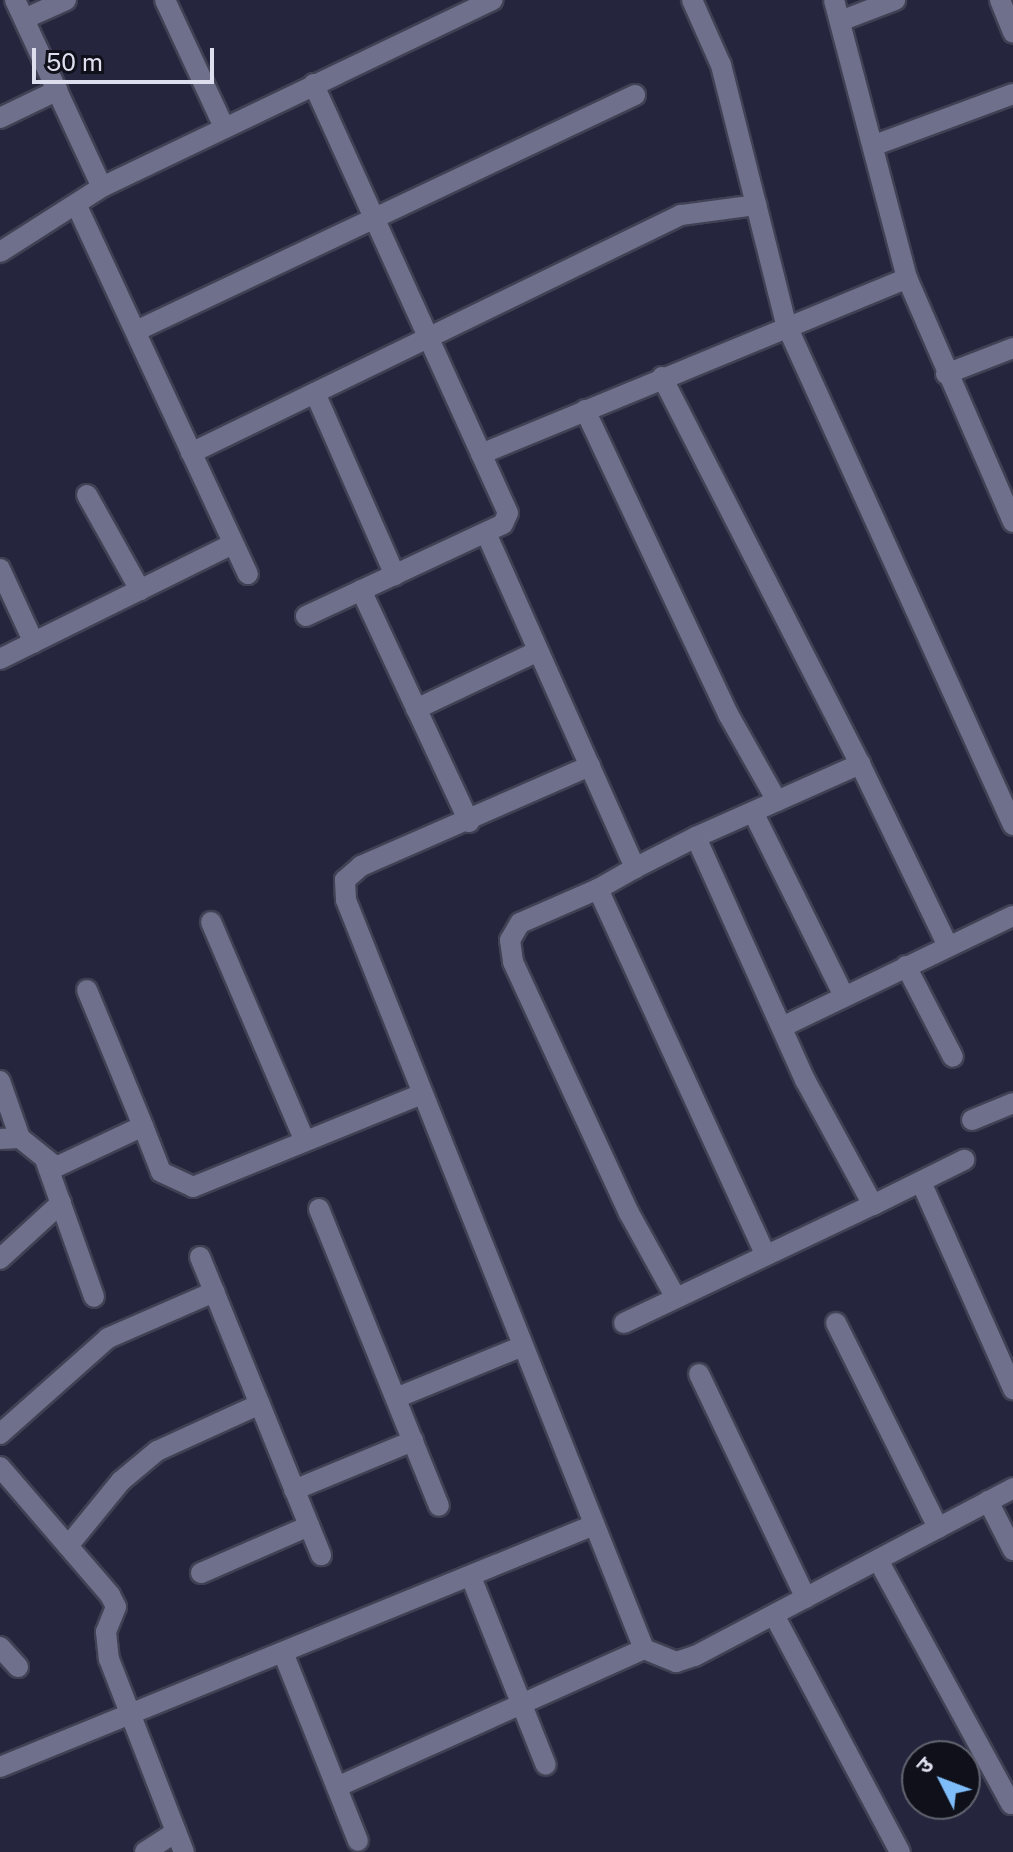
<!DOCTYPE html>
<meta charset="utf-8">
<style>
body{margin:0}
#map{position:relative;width:1013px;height:1852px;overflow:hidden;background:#25263d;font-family:"Public Sans","Noto Sans Devanagari",sans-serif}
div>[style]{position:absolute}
.roads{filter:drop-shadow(2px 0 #404154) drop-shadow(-2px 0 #404154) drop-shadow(0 2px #404154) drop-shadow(0 -2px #404154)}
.minor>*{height:20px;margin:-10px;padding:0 10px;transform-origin:10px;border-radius:10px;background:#6f718c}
span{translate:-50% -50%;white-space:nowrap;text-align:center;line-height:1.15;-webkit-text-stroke:6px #0f101a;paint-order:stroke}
.north{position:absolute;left:901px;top:1740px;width:80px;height:80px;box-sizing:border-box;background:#0f101a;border:2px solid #61636f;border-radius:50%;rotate:312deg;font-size:22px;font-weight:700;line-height:32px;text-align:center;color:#dddfef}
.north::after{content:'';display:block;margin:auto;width:28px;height:36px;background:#7fbdfa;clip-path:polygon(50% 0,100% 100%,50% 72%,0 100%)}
.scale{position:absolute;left:32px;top:48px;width:182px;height:36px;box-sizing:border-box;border:4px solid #dddfef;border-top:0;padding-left:10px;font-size:24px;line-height:28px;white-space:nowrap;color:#dddfef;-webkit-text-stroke:6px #0f101a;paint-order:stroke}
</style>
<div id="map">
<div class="roads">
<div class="minor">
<i style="left:15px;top:0;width:206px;rotate:65.1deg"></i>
<i style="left:165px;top:0;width:140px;rotate:65.1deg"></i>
<i style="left:692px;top:0;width:71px;rotate:66deg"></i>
<i style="left:721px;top:65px;width:267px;rotate:75.9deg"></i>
<i style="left:786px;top:324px;width:550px;rotate:65.63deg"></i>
<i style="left:834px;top:0;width:287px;rotate:75.3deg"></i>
<i style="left:907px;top:278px;width:266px;rotate:66.5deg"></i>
<i style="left:1000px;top:0;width:35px;rotate:68deg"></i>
<i style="left:24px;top:19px;width:46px;rotate:-24.3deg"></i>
<i style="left:843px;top:20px;width:56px;rotate:-21deg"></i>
<i style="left:0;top:118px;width:64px;rotate:-25.8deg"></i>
<i style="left:875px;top:145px;width:147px;rotate:-20.3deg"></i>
<i style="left:76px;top:204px;width:408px;rotate:65.1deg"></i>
<i style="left:0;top:252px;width:121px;rotate:-32.5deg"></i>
<i style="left:102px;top:187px;width:433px;rotate:-25.6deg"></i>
<i style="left:136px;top:331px;width:552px;rotate:-25.31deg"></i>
<i style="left:946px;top:374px;width:72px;rotate:-21.2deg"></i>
<i style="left:662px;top:377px;width:435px;rotate:62.9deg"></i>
<i style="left:315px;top:393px;width:199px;rotate:66.3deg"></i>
<i style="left:585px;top:410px;width:336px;rotate:64.8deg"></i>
<i style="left:728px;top:714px;width:100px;rotate:60.6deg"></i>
<i style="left:191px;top:453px;width:545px;rotate:-25.91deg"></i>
<i style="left:681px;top:215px;width:76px;rotate:-7.6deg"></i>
<i style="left:481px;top:454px;width:461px;rotate:-22.4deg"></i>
<i style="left:87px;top:495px;width:109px;rotate:60.8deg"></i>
<i style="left:486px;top:533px;width:367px;rotate:66deg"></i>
<i style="left:635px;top:868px;width:43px;rotate:150.4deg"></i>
<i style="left:598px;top:889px;width:401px;rotate:65.4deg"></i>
<i style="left:0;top:569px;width:81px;rotate:65.3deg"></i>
<i style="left:361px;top:590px;width:256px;rotate:65deg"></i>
<i style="left:306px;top:616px;width:217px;rotate:-25deg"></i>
<i style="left:503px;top:524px;width:12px;rotate:-66deg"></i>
<i style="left:508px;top:513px;width:471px;rotate:-114.4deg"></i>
<i style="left:0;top:659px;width:260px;rotate:-26.3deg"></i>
<i style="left:416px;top:709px;width:135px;rotate:-25.4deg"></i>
<i style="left:753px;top:812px;width:205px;rotate:63.7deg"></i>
<i style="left:696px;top:837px;width:180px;rotate:-24deg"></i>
<i style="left:860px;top:764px;width:202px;rotate:64.2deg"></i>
<i style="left:598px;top:889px;width:85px;rotate:156.4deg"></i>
<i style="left:520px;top:923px;width:20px;rotate:120deg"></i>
<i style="left:510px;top:940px;width:22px;rotate:82deg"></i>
<i style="left:513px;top:962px;width:277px;rotate:65.2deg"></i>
<i style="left:629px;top:1213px;width:97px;rotate:61.1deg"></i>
<i style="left:211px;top:922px;width:238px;rotate:66.8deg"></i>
<i style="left:906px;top:966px;width:102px;rotate:62.7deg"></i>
<i style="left:87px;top:990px;width:147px;rotate:67.6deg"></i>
<i style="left:782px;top:1027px;width:256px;rotate:-25.7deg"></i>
<i style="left:0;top:1081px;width:60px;rotate:70.7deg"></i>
<i style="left:972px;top:1120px;width:44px;rotate:-22.5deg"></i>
<i style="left:0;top:1139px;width:20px;rotate:-3deg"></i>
<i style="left:20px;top:1138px;width:46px;rotate:38.9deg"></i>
<i style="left:56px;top:1167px;width:96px;rotate:-25.2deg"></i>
<i style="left:143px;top:1126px;width:49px;rotate:68.6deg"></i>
<i style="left:161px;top:1172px;width:35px;rotate:25deg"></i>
<i style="left:193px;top:1187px;width:247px;rotate:-22.1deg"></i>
<i style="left:46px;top:1162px;width:143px;rotate:70.4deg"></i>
<i style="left:921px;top:1182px;width:227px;rotate:66deg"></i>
<i style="left:873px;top:1205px;width:102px;rotate:-26.3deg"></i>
<i style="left:319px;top:1209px;width:320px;rotate:68deg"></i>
<i style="left:200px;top:1257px;width:322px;rotate:67.9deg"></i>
<i style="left:0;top:1259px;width:83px;rotate:-42.6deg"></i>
<i style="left:624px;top:1323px;width:276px;rotate:-25.4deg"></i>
<i style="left:873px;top:1205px;width:142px;rotate:-118.5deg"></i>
<i style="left:805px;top:1080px;width:266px;rotate:-114.2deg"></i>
<i style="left:696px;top:837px;width:68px;rotate:153.1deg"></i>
<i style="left:836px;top:1323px;width:229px;rotate:63.5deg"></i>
<i style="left:699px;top:1374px;width:248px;rotate:64.5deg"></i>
<i style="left:396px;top:1398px;width:137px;rotate:-22.3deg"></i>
<i style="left:0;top:1434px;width:144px;rotate:-41.6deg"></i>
<i style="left:108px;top:1338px;width:116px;rotate:-23.5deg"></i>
<i style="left:0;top:1467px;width:169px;rotate:49.3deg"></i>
<i style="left:110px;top:1595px;width:13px;rotate:63deg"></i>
<i style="left:116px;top:1607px;width:27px;rotate:112deg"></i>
<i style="left:106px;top:1632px;width:27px;rotate:84deg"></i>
<i style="left:109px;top:1659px;width:207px;rotate:68.8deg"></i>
<i style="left:294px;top:1490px;width:129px;rotate:-22.4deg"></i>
<i style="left:988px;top:1501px;width:55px;rotate:63deg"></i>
<i style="left:68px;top:1546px;width:84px;rotate:-50.8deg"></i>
<i style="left:121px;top:1481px;width:47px;rotate:-39.8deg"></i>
<i style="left:157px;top:1451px;width:113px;rotate:-24.5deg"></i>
<i style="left:878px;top:1560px;width:278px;rotate:61.4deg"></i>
<i style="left:201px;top:1573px;width:118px;rotate:-23.5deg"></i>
<i style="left:471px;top:1577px;width:202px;rotate:68.3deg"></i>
<i style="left:774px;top:1615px;width:268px;rotate:62deg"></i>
<i style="left:0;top:1647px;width:27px;rotate:48deg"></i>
<i style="left:644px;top:1649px;width:35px;rotate:22deg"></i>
<i style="left:676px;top:1662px;width:20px;rotate:-18deg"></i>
<i style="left:695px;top:1656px;width:360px;rotate:-27.8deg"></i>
<i style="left:284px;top:1655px;width:200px;rotate:68.3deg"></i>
<i style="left:0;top:1767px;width:641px;rotate:-22.17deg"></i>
<i style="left:339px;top:1786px;width:334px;rotate:-24.2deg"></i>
<i style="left:644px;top:1649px;width:806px;rotate:-111.7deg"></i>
<i style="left:346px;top:900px;width:20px;rotate:-93deg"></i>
<i style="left:345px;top:880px;width:21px;rotate:-41deg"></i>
<i style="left:361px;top:866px;width:250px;rotate:-23.6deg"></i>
<i style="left:145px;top:1852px;width:37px;rotate:-33deg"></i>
</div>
</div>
<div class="north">उ</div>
<div class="scale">50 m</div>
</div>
